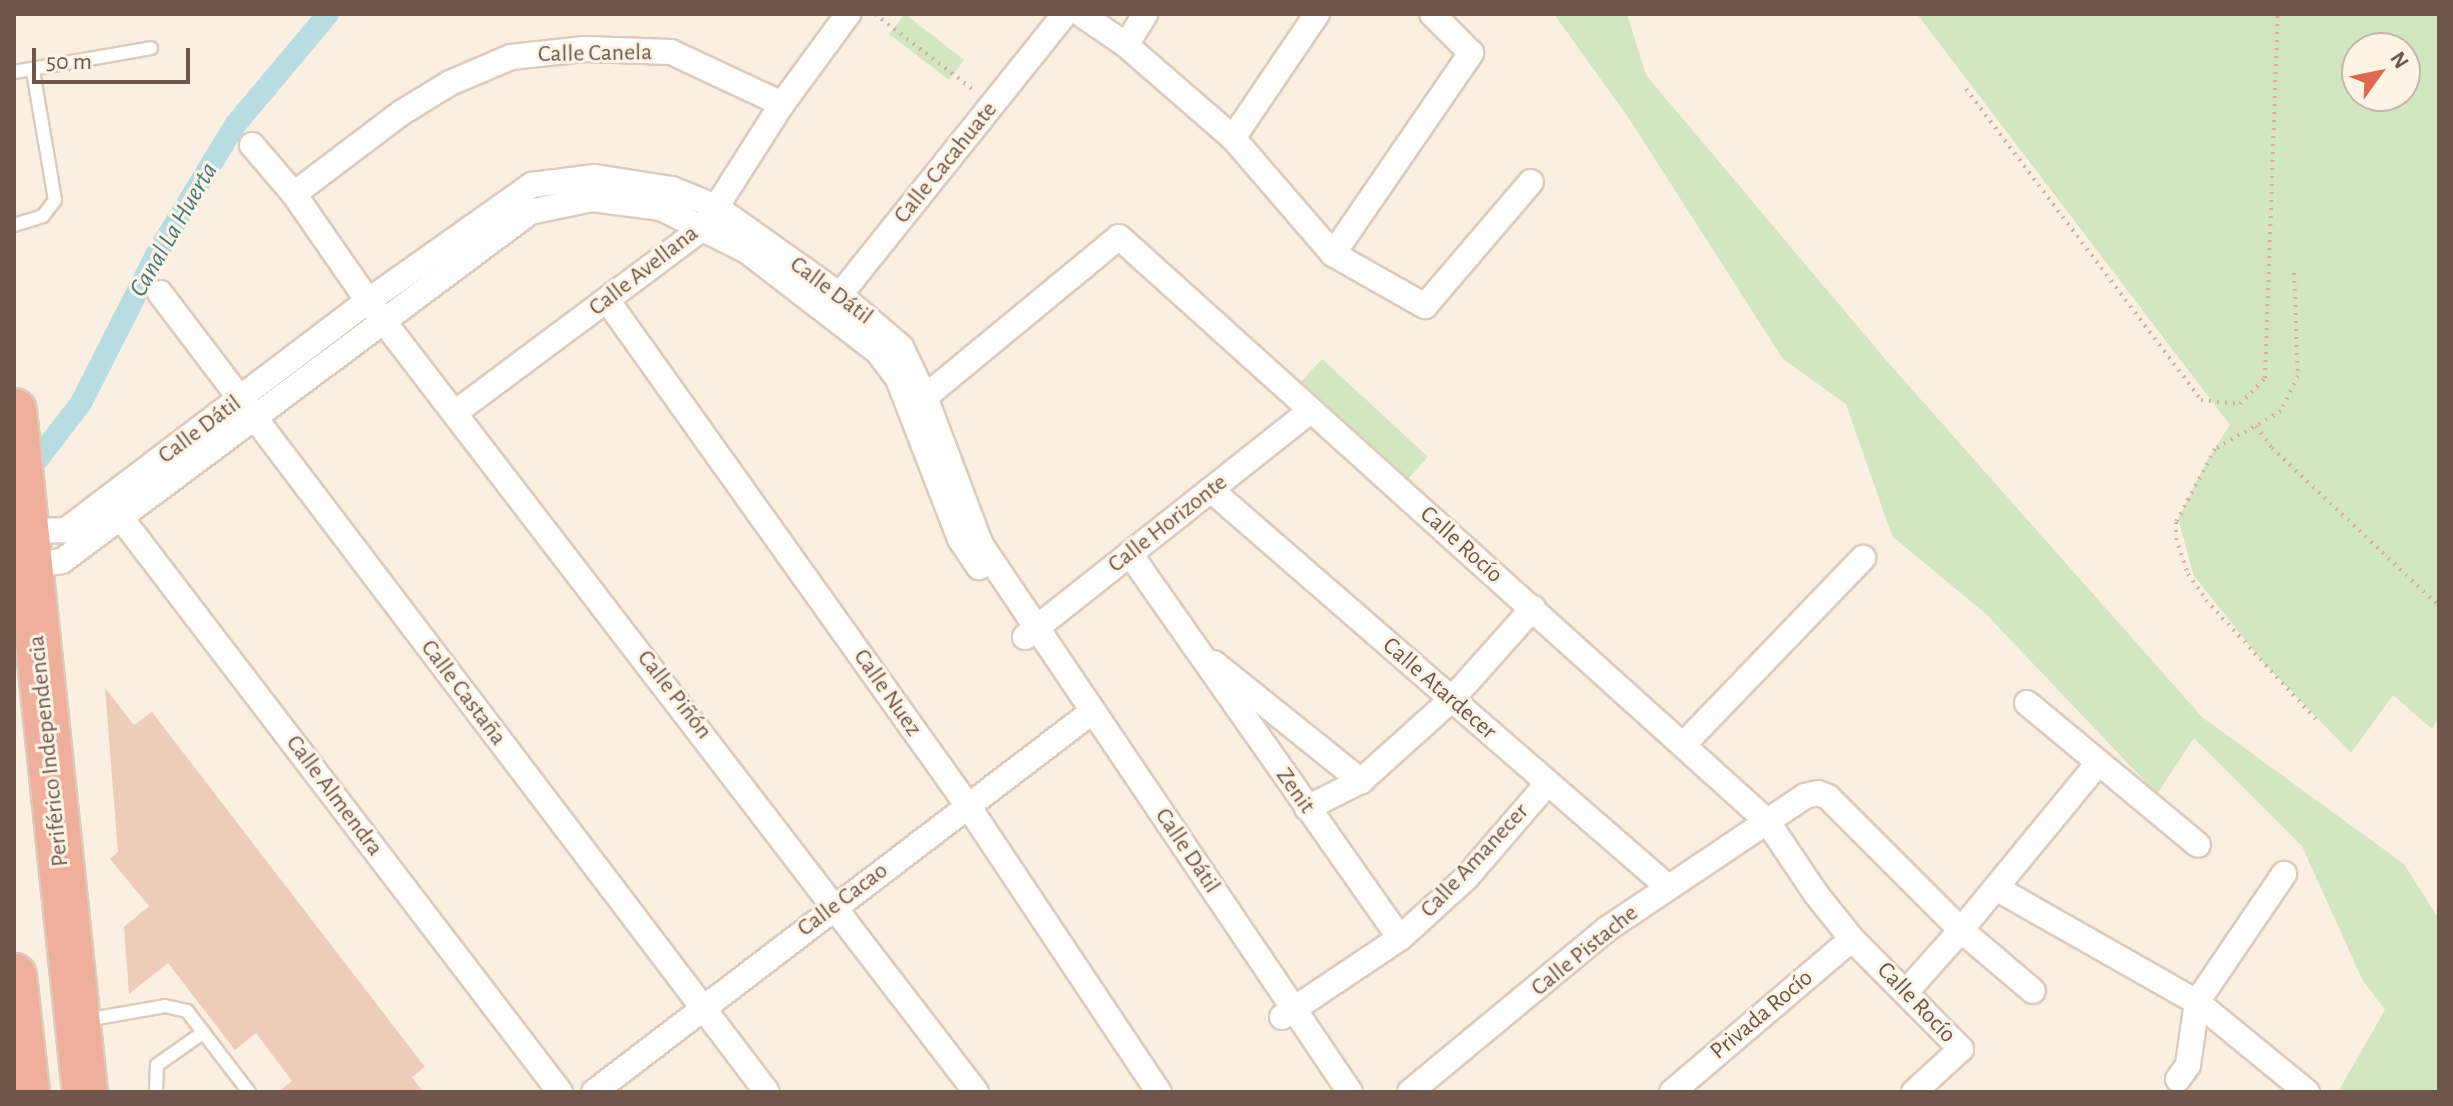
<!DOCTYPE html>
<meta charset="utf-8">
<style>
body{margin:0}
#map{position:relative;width:2453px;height:1106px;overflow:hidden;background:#faefe0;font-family:"Alegreya Sans",sans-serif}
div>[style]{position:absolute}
.green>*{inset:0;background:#d1e6c1}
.canal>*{height:22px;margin:-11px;padding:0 11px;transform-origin:11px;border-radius:11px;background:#b7dce1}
.building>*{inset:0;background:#edcdba}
.path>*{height:4px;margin-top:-2px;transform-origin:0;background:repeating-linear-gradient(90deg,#d1b19e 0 2px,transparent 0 8px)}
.roads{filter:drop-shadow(2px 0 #ddcbbd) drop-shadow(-2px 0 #ddcbbd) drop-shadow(0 2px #ddcbbd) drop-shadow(0 -2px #ddcbbd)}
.lane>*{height:12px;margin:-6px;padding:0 6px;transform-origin:6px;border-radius:6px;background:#fff}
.street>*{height:24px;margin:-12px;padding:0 12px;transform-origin:12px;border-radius:12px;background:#fff}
.highway>*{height:44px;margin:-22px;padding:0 22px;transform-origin:22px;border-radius:22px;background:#f0af9b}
span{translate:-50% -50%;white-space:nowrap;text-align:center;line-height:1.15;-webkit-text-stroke:6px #fdf4e6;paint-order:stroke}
.street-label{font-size:24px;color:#6e564a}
.water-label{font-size:26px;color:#467880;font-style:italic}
.frame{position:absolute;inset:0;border:16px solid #6e564a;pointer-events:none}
.north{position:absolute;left:2341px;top:32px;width:80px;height:80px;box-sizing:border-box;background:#fdf4e6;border:2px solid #c4b5a8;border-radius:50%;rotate:57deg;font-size:22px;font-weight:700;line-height:32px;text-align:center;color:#6e564a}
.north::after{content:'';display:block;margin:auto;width:28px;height:36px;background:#dc6a4e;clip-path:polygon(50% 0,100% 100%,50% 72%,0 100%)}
.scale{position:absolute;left:32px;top:48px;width:158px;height:36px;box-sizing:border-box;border:4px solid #6e564a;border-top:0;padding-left:10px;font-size:24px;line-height:28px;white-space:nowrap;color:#6e564a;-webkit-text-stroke:6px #fdf4e6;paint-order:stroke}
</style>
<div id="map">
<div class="green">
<i style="clip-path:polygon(905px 14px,964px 60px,949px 80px,889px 34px)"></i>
<i style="clip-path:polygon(1554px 14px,1627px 14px,1646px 75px,1885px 359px,2202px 717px,2404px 864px,2439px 919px,2439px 1092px,2338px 1092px,2385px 1010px,2362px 979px,2302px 846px,2194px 738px,2157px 794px,1985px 613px,1892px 536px,1846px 404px,1783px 359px,1628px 117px)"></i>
<i style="clip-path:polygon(evenodd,1917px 14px,2439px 14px,2439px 717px,2432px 729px,2393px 695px,2351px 753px,2263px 662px,2194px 576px,2178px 519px,2208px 459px,2230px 425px,1917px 14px,2357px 48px,2405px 48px,2405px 96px,2357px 96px,2357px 48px)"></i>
<i style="clip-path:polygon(1322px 359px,1428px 457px,1405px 482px,1299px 384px)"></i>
</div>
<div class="canal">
<i style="left:38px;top:459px;width:71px;rotate:-52.5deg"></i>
<i style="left:81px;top:403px;width:166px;rotate:-63.1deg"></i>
<i style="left:156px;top:255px;width:152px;rotate:-58.7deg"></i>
<i style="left:235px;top:125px;width:145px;rotate:-50deg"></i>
</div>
<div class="building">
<i style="clip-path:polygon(105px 688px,134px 725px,152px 712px,425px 1067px,412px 1077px,423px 1092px,278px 1092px,292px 1081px,256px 1033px,235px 1050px,168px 963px,129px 994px,124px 927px,149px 906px,110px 859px,118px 852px)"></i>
</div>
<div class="path">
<i style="left:875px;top:14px;width:126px;rotate:37.6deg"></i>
<i style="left:1966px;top:89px;width:390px;rotate:52.9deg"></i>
<i style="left:2201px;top:400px;width:39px;rotate:6deg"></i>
<i style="left:2240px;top:404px;width:36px;rotate:-46deg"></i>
<i style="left:2265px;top:378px;width:364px;rotate:-88deg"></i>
<i style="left:2294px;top:273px;width:103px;rotate:87.8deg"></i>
<i style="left:2298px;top:376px;width:39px;rotate:116deg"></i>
<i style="left:2281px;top:411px;width:76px;rotate:150.1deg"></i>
<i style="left:2215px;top:449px;width:83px;rotate:118.1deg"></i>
<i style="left:2176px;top:522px;width:16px;rotate:90deg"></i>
<i style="left:2176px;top:538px;width:38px;rotate:72deg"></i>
<i style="left:2188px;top:574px;width:32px;rotate:55deg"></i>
<i style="left:2206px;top:600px;width:167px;rotate:47.4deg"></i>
<i style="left:2256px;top:426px;width:27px;rotate:54deg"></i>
<i style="left:2272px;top:448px;width:230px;rotate:43.4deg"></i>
</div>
<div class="roads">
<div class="lane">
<i style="left:14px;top:72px;width:139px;rotate:-9.9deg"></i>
<i style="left:14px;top:225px;width:30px;rotate:-17deg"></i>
<i style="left:43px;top:216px;width:20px;rotate:-53deg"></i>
<i style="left:55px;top:200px;width:131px;rotate:-99.7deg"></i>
<i style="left:86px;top:1020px;width:80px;rotate:-10deg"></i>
<i style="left:165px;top:1006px;width:23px;rotate:13deg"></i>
<i style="left:187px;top:1011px;width:102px;rotate:52.6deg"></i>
<i style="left:156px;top:1092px;width:27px;rotate:-88deg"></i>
<i style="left:157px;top:1065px;width:57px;rotate:-35.1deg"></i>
</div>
<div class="street">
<i style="left:1081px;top:14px;width:55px;rotate:34.6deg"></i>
<i style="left:1126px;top:45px;width:142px;rotate:41deg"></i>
<i style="left:1233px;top:138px;width:153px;rotate:49.2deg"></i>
<i style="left:1333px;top:254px;width:106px;rotate:29.5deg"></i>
<i style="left:1425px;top:306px;width:163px;rotate:-49.5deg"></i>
<i style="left:1126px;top:45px;width:36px;rotate:-58deg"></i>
<i style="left:1233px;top:138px;width:150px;rotate:-55.9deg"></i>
<i style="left:252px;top:145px;width:65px;rotate:49.4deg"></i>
<i style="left:294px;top:194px;width:130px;rotate:55.3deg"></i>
<i style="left:368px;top:301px;width:998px;rotate:52.45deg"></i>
<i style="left:294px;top:194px;width:134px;rotate:-37.1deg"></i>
<i style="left:401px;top:113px;width:57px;rotate:-31.5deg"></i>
<i style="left:450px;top:83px;width:66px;rotate:-23.1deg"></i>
<i style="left:511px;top:57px;width:74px;rotate:-6.2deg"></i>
<i style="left:585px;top:49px;width:86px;rotate:2deg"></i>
<i style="left:671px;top:52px;width:123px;rotate:25.1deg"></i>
<i style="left:1333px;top:254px;width:244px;rotate:-55.5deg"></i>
<i style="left:1471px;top:53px;width:55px;rotate:-135deg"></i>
<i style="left:160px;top:293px;width:1003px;rotate:52.78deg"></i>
<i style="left:607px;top:300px;width:622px;rotate:54.49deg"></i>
<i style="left:968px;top:806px;width:344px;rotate:56.3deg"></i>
<i style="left:831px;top:306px;width:374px;rotate:-51.3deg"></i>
<i style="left:925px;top:397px;width:251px;rotate:-39.5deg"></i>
<i style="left:1119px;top:237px;width:872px;rotate:42.03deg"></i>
<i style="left:1767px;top:821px;width:88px;rotate:56.1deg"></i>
<i style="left:1816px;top:894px;width:58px;rotate:51.3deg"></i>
<i style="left:1852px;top:939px;width:155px;rotate:45.3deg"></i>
<i style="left:1961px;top:1049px;width:64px;rotate:137.5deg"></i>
<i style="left:456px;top:412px;width:308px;rotate:-36.7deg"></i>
<i style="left:703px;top:228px;width:147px;rotate:-57.5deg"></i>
<i style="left:782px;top:104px;width:112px;rotate:-53.7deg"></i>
<i style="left:1211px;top:490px;width:605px;rotate:40.98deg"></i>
<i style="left:112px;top:506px;width:738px;rotate:52.6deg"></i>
<i style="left:15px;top:532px;width:51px;rotate:-2.2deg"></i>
<i style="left:66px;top:530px;width:379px;rotate:-37.2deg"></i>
<i style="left:368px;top:301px;width:201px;rotate:-35.3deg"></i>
<i style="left:532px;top:185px;width:64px;rotate:-7.2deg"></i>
<i style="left:595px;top:177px;width:78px;rotate:8.9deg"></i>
<i style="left:672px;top:189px;width:48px;rotate:22.2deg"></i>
<i style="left:716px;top:207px;width:152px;rotate:35.4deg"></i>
<i style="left:840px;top:295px;width:80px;rotate:40.4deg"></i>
<i style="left:901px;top:347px;width:55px;rotate:64.4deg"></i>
<i style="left:925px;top:397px;width:158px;rotate:69.3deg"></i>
<i style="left:981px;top:545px;width:660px;rotate:56deg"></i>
<i style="left:1130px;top:554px;width:469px;rotate:54.9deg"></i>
<i style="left:20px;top:567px;width:42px;rotate:-8.1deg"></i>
<i style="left:62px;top:561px;width:584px;rotate:-36.71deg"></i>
<i style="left:530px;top:212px;width:63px;rotate:-11.8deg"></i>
<i style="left:592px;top:199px;width:70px;rotate:7.4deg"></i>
<i style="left:661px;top:208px;width:96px;rotate:26.6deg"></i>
<i style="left:747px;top:251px;width:165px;rotate:37.6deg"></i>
<i style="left:878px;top:352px;width:34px;rotate:53deg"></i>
<i style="left:898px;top:379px;width:172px;rotate:68.8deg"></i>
<i style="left:960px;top:539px;width:34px;rotate:56deg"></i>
<i style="left:1025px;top:637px;width:364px;rotate:-38.4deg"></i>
<i style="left:1214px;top:663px;width:189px;rotate:38.8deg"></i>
<i style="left:2027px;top:703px;width:222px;rotate:39.7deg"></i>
<i style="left:1685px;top:743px;width:257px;rotate:-46.1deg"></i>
<i style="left:1307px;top:808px;width:60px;rotate:-26.6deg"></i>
<i style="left:1361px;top:781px;width:122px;rotate:-42deg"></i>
<i style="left:1452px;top:699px;width:122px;rotate:-48.3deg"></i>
<i style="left:1996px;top:888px;width:231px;rotate:29.6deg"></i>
<i style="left:2197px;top:1002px;width:142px;rotate:39.3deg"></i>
<i style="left:1906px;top:992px;width:83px;rotate:-48.4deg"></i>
<i style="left:1961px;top:930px;width:216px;rotate:-50.6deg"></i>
<i style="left:1282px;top:1017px;width:142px;rotate:-33.8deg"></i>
<i style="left:1400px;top:938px;width:91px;rotate:-42.3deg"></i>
<i style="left:1467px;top:877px;width:123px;rotate:-49.3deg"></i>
<i style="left:2178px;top:1079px;width:17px;rotate:-54deg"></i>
<i style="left:2188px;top:1065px;width:64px;rotate:-81.9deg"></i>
<i style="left:2197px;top:1002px;width:155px;rotate:-55.8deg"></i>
<i style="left:594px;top:1092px;width:628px;rotate:-37.36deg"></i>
<i style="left:1410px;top:1092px;width:256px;rotate:-39.6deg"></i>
<i style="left:1607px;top:929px;width:239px;rotate:-33.9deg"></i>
<i style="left:1805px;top:796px;width:13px;rotate:-13deg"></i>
<i style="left:1818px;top:793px;width:11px;rotate:22deg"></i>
<i style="left:1828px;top:797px;width:188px;rotate:45deg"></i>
<i style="left:1961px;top:930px;width:94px;rotate:40.3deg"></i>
<i style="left:1672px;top:1092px;width:236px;rotate:-40.4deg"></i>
</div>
<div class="highway">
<i style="left:14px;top:411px;width:685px;rotate:84.05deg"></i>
<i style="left:14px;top:976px;width:117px;rotate:83.6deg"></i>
</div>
</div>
<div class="street-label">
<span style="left:595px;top:54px;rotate:-1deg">Calle Canela</span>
<span style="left:946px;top:163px;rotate:-51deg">Calle Cacahuate</span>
<span style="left:644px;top:271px;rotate:-38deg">Calle Avellana</span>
<span style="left:831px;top:291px;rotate:37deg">Calle Dátil</span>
<span style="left:200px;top:430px;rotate:-37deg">Calle Dátil</span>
<span style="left:1168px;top:524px;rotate:-38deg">Calle Horizonte</span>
<span style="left:1461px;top:545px;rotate:42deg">Calle Rocío</span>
<span style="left:1439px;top:689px;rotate:41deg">Calle Atardecer</span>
<span style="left:463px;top:693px;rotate:53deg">Calle Castaña</span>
<span style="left:887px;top:693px;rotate:55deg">Calle Nuez</span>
<span style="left:674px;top:695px;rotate:52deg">Calle Piñón</span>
<span style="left:49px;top:751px;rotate:-96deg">Periférico Independencia</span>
<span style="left:1295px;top:791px;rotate:55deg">Zenit</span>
<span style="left:334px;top:796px;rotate:53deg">Calle Almendra</span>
<span style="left:1187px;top:851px;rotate:56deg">Calle Dátil</span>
<span style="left:1475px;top:861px;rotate:-47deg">Calle Amanecer</span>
<span style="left:843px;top:900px;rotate:-37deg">Calle Cacao</span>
<span style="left:1585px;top:951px;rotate:-39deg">Calle Pistache</span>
<span style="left:1916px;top:1003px;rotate:46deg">Calle Rocío</span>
<span style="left:1762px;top:1015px;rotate:-40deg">Privada Rocío</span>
</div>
<div class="water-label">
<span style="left:174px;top:230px;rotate:-60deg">Canal La Huerta</span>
</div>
<div class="frame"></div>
<div class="north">N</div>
<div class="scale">50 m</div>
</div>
